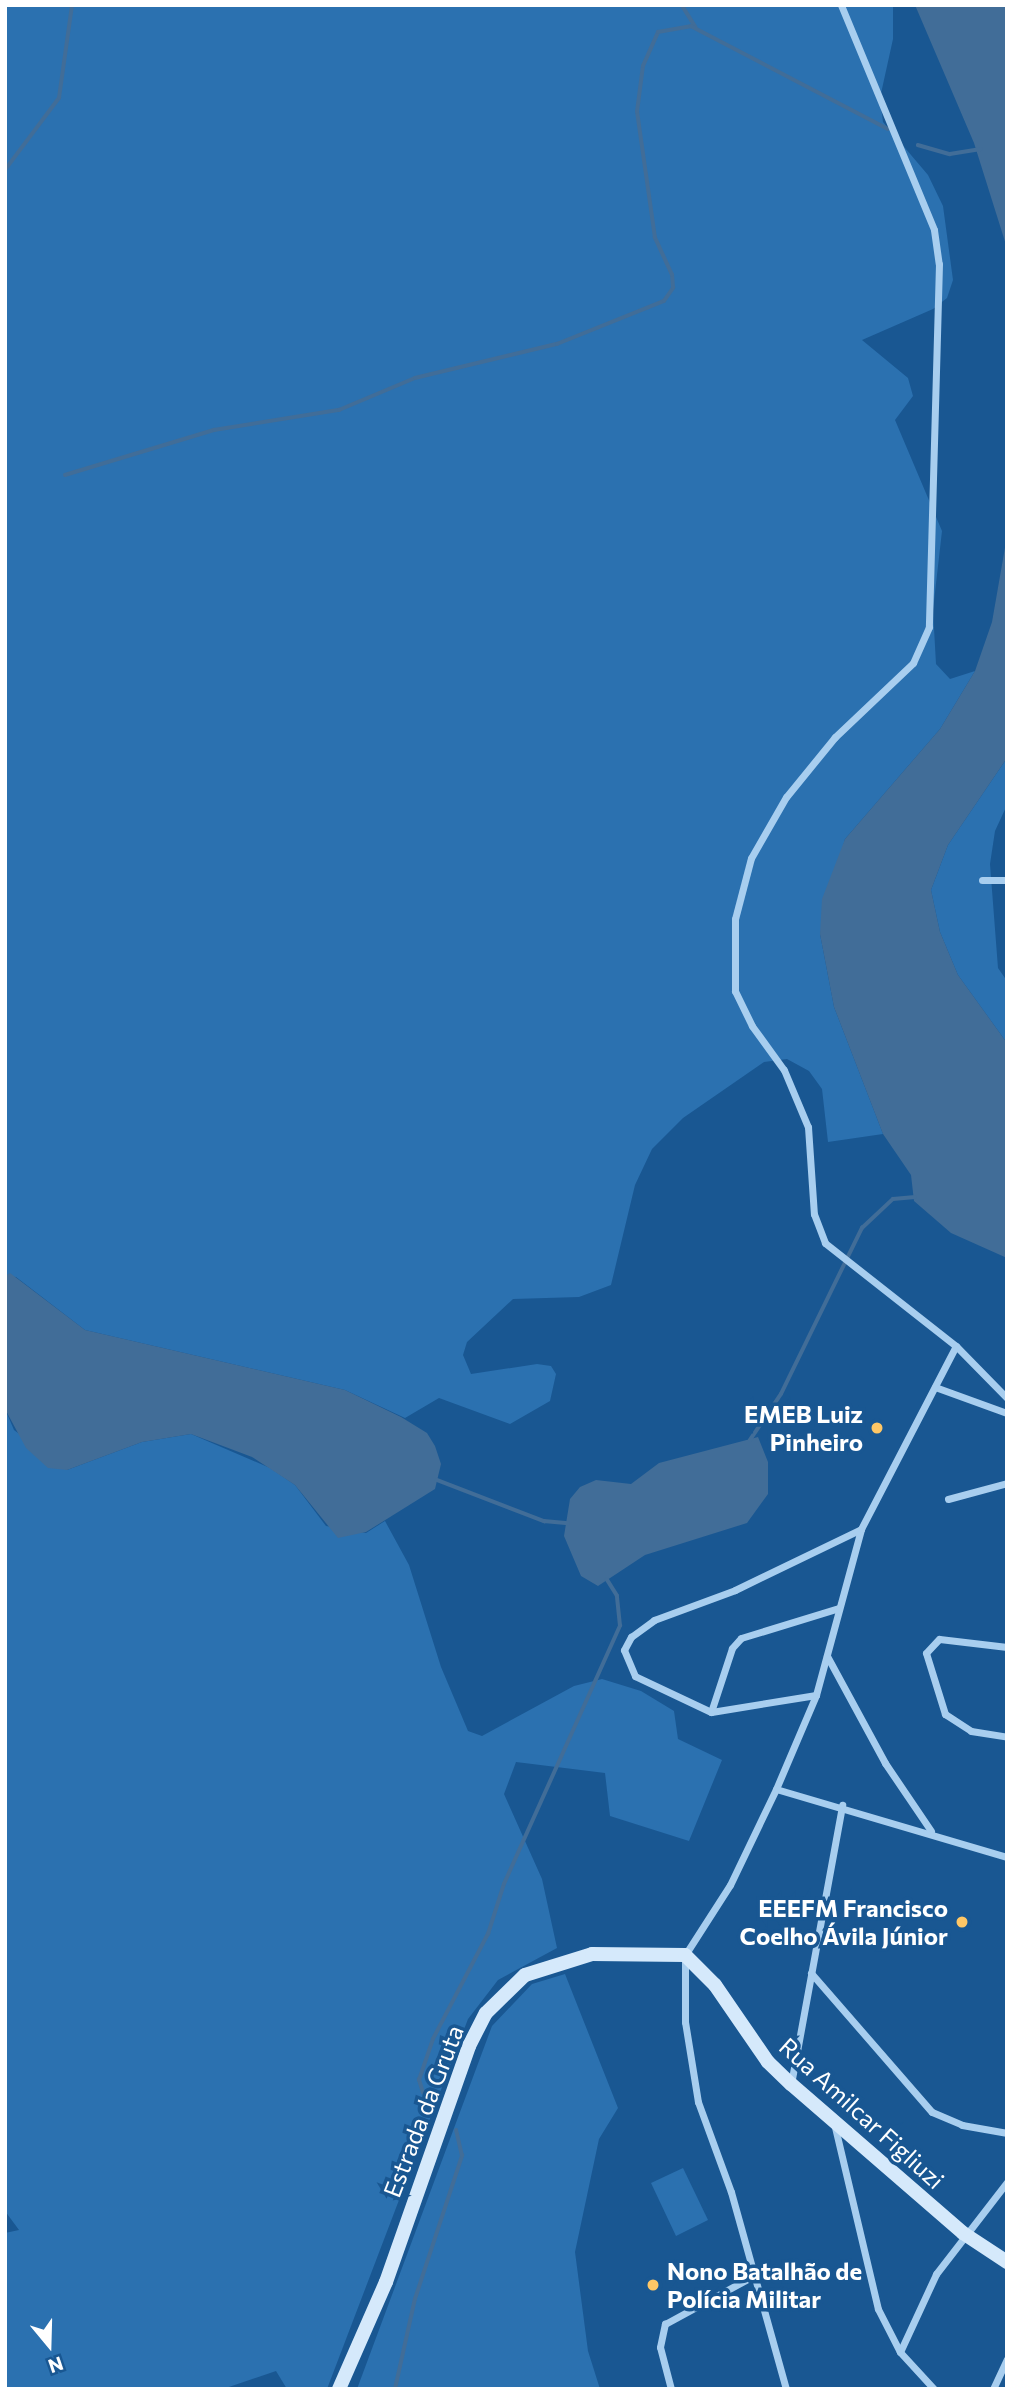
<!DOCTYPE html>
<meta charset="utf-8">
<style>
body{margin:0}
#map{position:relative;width:1012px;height:2394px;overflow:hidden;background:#195792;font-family:Commissioner,sans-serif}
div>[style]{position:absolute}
.green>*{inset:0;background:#2b71b0}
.water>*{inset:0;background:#416d98}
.stream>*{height:3.5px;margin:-1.75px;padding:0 1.75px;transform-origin:1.75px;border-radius:1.75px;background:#416d98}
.street>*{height:7px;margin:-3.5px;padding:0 3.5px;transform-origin:3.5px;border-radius:3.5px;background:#a8ceef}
.secondary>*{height:14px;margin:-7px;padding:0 7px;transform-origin:7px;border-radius:7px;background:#d5e9fb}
.dots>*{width:19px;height:19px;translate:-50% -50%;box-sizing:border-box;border:4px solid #195792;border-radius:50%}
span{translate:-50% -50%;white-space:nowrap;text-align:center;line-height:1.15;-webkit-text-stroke:7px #195792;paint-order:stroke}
.poi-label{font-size:24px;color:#fff;font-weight:700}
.right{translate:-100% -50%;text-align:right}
.left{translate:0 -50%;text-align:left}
.street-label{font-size:24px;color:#fff}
.frame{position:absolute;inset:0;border:7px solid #fff;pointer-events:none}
.north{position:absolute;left:14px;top:2310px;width:70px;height:70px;-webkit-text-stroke:5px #195792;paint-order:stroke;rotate:161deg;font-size:19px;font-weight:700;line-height:28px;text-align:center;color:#fff}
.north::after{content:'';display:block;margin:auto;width:24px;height:32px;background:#fff;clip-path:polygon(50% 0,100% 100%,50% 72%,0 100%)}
</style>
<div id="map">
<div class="green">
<i style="clip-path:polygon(5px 5px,893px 5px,893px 39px,880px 98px,883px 122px,928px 175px,943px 206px,953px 280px,947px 298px,933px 309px,862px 340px,908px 378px,913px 396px,895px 420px,942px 531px,933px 610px,936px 664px,950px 679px,975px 671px,940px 729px,845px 839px,820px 934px,834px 1007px,883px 1134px,828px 1142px,822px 1089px,809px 1071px,787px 1059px,764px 1062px,683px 1118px,652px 1149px,635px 1185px,611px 1285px,579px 1297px,513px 1299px,467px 1342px,463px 1355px,471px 1374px,537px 1364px,551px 1366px,556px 1374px,550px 1401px,510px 1424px,439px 1398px,405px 1418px,345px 1390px,85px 1330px,16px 1277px,5px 1276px)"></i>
<i style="clip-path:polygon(1007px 758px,1007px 805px,995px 831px,990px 864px,998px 968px,1007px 981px,1007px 1043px,958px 975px,940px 932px,931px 890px,948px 845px)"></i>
<i style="clip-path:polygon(5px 1409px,14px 1430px,67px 1470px,142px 1442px,191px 1434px,270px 1468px,295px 1485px,326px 1526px,366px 1533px,385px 1521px,409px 1565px,441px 1667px,468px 1731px,482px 1736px,574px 1686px,602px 1679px,641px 1691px,674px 1711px,678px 1739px,722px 1760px,689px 1841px,610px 1816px,605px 1773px,516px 1762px,504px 1794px,542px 1879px,557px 1948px,498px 1980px,468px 2019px,327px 2389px,287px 2389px,276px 2371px,223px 2389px,5px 2389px,5px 2233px,19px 2230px,5px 2211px)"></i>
<i style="clip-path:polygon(565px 1974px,618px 2108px,599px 2139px,575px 2252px,588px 2351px,600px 2389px,357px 2389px,492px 2026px,532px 1984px)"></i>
<i style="clip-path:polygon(683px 2168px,708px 2220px,676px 2236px,651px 2183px)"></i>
</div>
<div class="water">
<i style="clip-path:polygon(915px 5px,1007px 5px,1007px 248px,974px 143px)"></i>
<i style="clip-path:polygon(1007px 536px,1007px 758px,948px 845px,931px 890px,940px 932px,958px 975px,1007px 1043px,1007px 1258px,951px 1233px,914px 1201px,911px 1175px,883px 1134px,834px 1007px,820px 934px,822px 899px,845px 839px,940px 729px,975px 671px,992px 622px)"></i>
<i style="clip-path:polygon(10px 1273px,85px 1330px,345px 1390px,401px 1417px,427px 1433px,435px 1446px,441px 1464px,435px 1489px,366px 1532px,338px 1538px,295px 1485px,252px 1457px,191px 1434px,142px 1442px,67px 1470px,48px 1468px,26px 1448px,5px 1409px,5px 1276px)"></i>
<i style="clip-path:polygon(758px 1437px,768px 1462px,768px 1494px,747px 1523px,645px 1555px,598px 1586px,581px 1576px,564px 1536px,570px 1499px,580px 1487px,596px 1480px,631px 1484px,659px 1463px)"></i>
</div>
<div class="stream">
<i style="left:682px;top:5px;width:26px;rotate:58deg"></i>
<i style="left:918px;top:145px;width:33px;rotate:16deg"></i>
<i style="left:950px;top:154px;width:31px;rotate:-9deg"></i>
<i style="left:5px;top:170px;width:90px;rotate:-53.1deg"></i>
<i style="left:59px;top:98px;width:94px;rotate:-82deg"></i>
<i style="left:65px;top:475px;width:156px;rotate:-16.8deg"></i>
<i style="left:214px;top:430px;width:127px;rotate:-9.1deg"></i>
<i style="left:339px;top:410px;width:82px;rotate:-22.8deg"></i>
<i style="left:415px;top:378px;width:146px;rotate:-13.5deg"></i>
<i style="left:557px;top:344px;width:115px;rotate:-21.9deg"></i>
<i style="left:664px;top:301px;width:16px;rotate:-55deg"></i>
<i style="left:673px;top:288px;width:13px;rotate:-94deg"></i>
<i style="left:672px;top:275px;width:41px;rotate:-114.7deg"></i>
<i style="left:655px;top:238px;width:127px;rotate:-98.1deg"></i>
<i style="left:637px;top:112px;width:46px;rotate:-82.6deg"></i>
<i style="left:643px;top:66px;width:37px;rotate:-66deg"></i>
<i style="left:658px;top:32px;width:34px;rotate:-10deg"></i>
<i style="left:691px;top:26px;width:222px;rotate:27.6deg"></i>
<i style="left:750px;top:1440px;width:55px;rotate:-56deg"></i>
<i style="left:781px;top:1394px;width:185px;rotate:-64deg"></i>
<i style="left:862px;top:1228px;width:42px;rotate:-43.1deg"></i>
<i style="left:893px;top:1199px;width:22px;rotate:-5deg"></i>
<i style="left:437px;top:1480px;width:115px;rotate:21deg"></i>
<i style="left:544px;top:1521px;width:24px;rotate:5deg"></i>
<i style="left:423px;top:2093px;width:14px;rotate:-107deg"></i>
<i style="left:419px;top:2080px;width:43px;rotate:-71.1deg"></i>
<i style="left:433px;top:2039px;width:119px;rotate:-62.4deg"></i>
<i style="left:488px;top:1934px;width:52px;rotate:-72.3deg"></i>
<i style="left:504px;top:1884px;width:283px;rotate:-65.8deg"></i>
<i style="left:620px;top:1626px;width:30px;rotate:-96deg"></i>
<i style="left:617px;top:1596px;width:19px;rotate:-122deg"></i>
<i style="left:395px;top:2389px;width:92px;rotate:-77.5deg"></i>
<i style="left:415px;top:2299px;width:151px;rotate:-71.8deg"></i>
<i style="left:462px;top:2156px;width:26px;rotate:-103deg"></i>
</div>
<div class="street">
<i style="left:841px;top:5px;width:243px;rotate:67.5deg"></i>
<i style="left:934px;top:230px;width:34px;rotate:82deg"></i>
<i style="left:939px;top:264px;width:363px;rotate:91.6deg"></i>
<i style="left:929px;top:627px;width:39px;rotate:114deg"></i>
<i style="left:913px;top:663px;width:108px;rotate:136.5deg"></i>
<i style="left:835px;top:737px;width:77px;rotate:129.2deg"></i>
<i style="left:786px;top:797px;width:70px;rotate:119.8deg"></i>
<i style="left:751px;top:858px;width:63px;rotate:104.7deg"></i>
<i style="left:735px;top:919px;width:72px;rotate:90deg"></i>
<i style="left:735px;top:991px;width:39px;rotate:64deg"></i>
<i style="left:752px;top:1026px;width:54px;rotate:54deg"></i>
<i style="left:784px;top:1070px;width:62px;rotate:67.2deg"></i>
<i style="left:808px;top:1127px;width:87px;rotate:86.1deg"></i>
<i style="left:814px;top:1214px;width:31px;rotate:69deg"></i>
<i style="left:825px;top:1243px;width:167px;rotate:38.2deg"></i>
<i style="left:956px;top:1346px;width:73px;rotate:45.6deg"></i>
<i style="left:982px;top:880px;width:25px"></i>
<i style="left:935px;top:1387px;width:77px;rotate:19.9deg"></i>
<i style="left:948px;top:1499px;width:61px;rotate:-15.2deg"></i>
<i style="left:1007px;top:1647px;width:68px;rotate:-173.3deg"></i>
<i style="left:939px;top:1639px;width:19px;rotate:133deg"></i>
<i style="left:926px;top:1653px;width:64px;rotate:72.7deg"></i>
<i style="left:945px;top:1714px;width:31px;rotate:33deg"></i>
<i style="left:971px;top:1731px;width:36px;rotate:9deg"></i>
<i style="left:827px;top:1656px;width:122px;rotate:61.5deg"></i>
<i style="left:885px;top:1763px;width:82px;rotate:55.9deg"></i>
<i style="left:816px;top:1695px;width:106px;rotate:170.8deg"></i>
<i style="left:711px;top:1712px;width:84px;rotate:-154.7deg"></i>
<i style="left:635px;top:1676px;width:28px;rotate:-113deg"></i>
<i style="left:624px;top:1650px;width:15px;rotate:-62deg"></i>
<i style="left:631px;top:1637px;width:29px;rotate:-36deg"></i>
<i style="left:654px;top:1620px;width:86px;rotate:-20.3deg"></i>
<i style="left:735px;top:1590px;width:140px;rotate:-25.8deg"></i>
<i style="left:711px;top:1712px;width:67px;rotate:-71.8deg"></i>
<i style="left:732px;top:1648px;width:13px;rotate:-48deg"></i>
<i style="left:741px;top:1638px;width:102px;rotate:-17deg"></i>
<i style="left:776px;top:1789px;width:241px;rotate:16.4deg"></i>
<i style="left:811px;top:1973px;width:184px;rotate:49deg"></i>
<i style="left:932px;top:2112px;width:33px;rotate:23deg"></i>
<i style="left:962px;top:2125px;width:46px;rotate:10.1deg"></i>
<i style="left:791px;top:2084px;width:284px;rotate:-79.6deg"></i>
<i style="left:834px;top:2123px;width:191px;rotate:76.7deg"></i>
<i style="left:878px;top:2309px;width:48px;rotate:62.9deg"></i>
<i style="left:900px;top:2352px;width:50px;rotate:47.4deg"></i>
<i style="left:900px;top:2352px;width:86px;rotate:-65.2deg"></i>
<i style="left:936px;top:2274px;width:116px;rotate:-52.3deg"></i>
<i style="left:671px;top:2389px;width:43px;rotate:-104.7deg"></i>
<i style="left:660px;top:2347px;width:24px;rotate:-78deg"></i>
<i style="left:665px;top:2324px;width:100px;rotate:-28.6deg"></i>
<i style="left:786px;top:2389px;width:205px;rotate:-105.6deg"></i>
<i style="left:731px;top:2192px;width:96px;rotate:-110.1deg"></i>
<i style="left:698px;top:2102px;width:81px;rotate:-99.2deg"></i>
<i style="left:685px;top:2022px;width:67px;rotate:-90deg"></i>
<i style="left:685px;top:1955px;width:83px;rotate:-57.3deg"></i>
<i style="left:730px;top:1885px;width:106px;rotate:-64.4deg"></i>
<i style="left:776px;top:1789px;width:102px;rotate:-66.9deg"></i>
<i style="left:816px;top:1695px;width:172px;rotate:-74.8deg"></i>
<i style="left:861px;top:1529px;width:206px;rotate:-62.6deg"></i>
<i style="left:993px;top:2389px;width:33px;rotate:-65deg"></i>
</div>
<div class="secondary">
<i style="left:339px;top:2389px;width:117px;rotate:-66.3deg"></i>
<i style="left:386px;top:2282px;width:250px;rotate:-70.6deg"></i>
<i style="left:469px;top:2046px;width:37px;rotate:-63deg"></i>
<i style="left:486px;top:2013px;width:54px;rotate:-44.3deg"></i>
<i style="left:525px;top:1975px;width:70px;rotate:-17.4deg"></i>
<i style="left:592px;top:1954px;width:93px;rotate:0.6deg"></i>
<i style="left:685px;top:1955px;width:42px;rotate:45deg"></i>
<i style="left:715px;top:1985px;width:93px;rotate:55.5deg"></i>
<i style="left:768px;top:2062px;width:32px;rotate:44deg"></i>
<i style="left:791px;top:2084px;width:228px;rotate:40.9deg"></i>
<i style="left:963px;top:2233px;width:53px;rotate:33.4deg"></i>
</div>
<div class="dots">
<i style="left:877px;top:1428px;background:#ffc766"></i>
<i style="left:962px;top:1922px;background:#ffc766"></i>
<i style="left:653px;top:2285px;background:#ffc766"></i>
</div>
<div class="poi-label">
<span class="right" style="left:863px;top:1428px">EMEB Luiz<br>Pinheiro</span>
<span class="right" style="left:948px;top:1922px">EEEFM Francisco<br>Coelho Ávila Júnior</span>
<span class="left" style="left:667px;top:2285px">Nono Batalhão de<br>Polícia Militar</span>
</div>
<div class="street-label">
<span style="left:423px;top:2111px;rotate:-69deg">Estrada da Gruta</span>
<span style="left:862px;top:2113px;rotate:42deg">Rua Amilcar Figliuzi</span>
</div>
<div class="frame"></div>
<div class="north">N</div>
</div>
